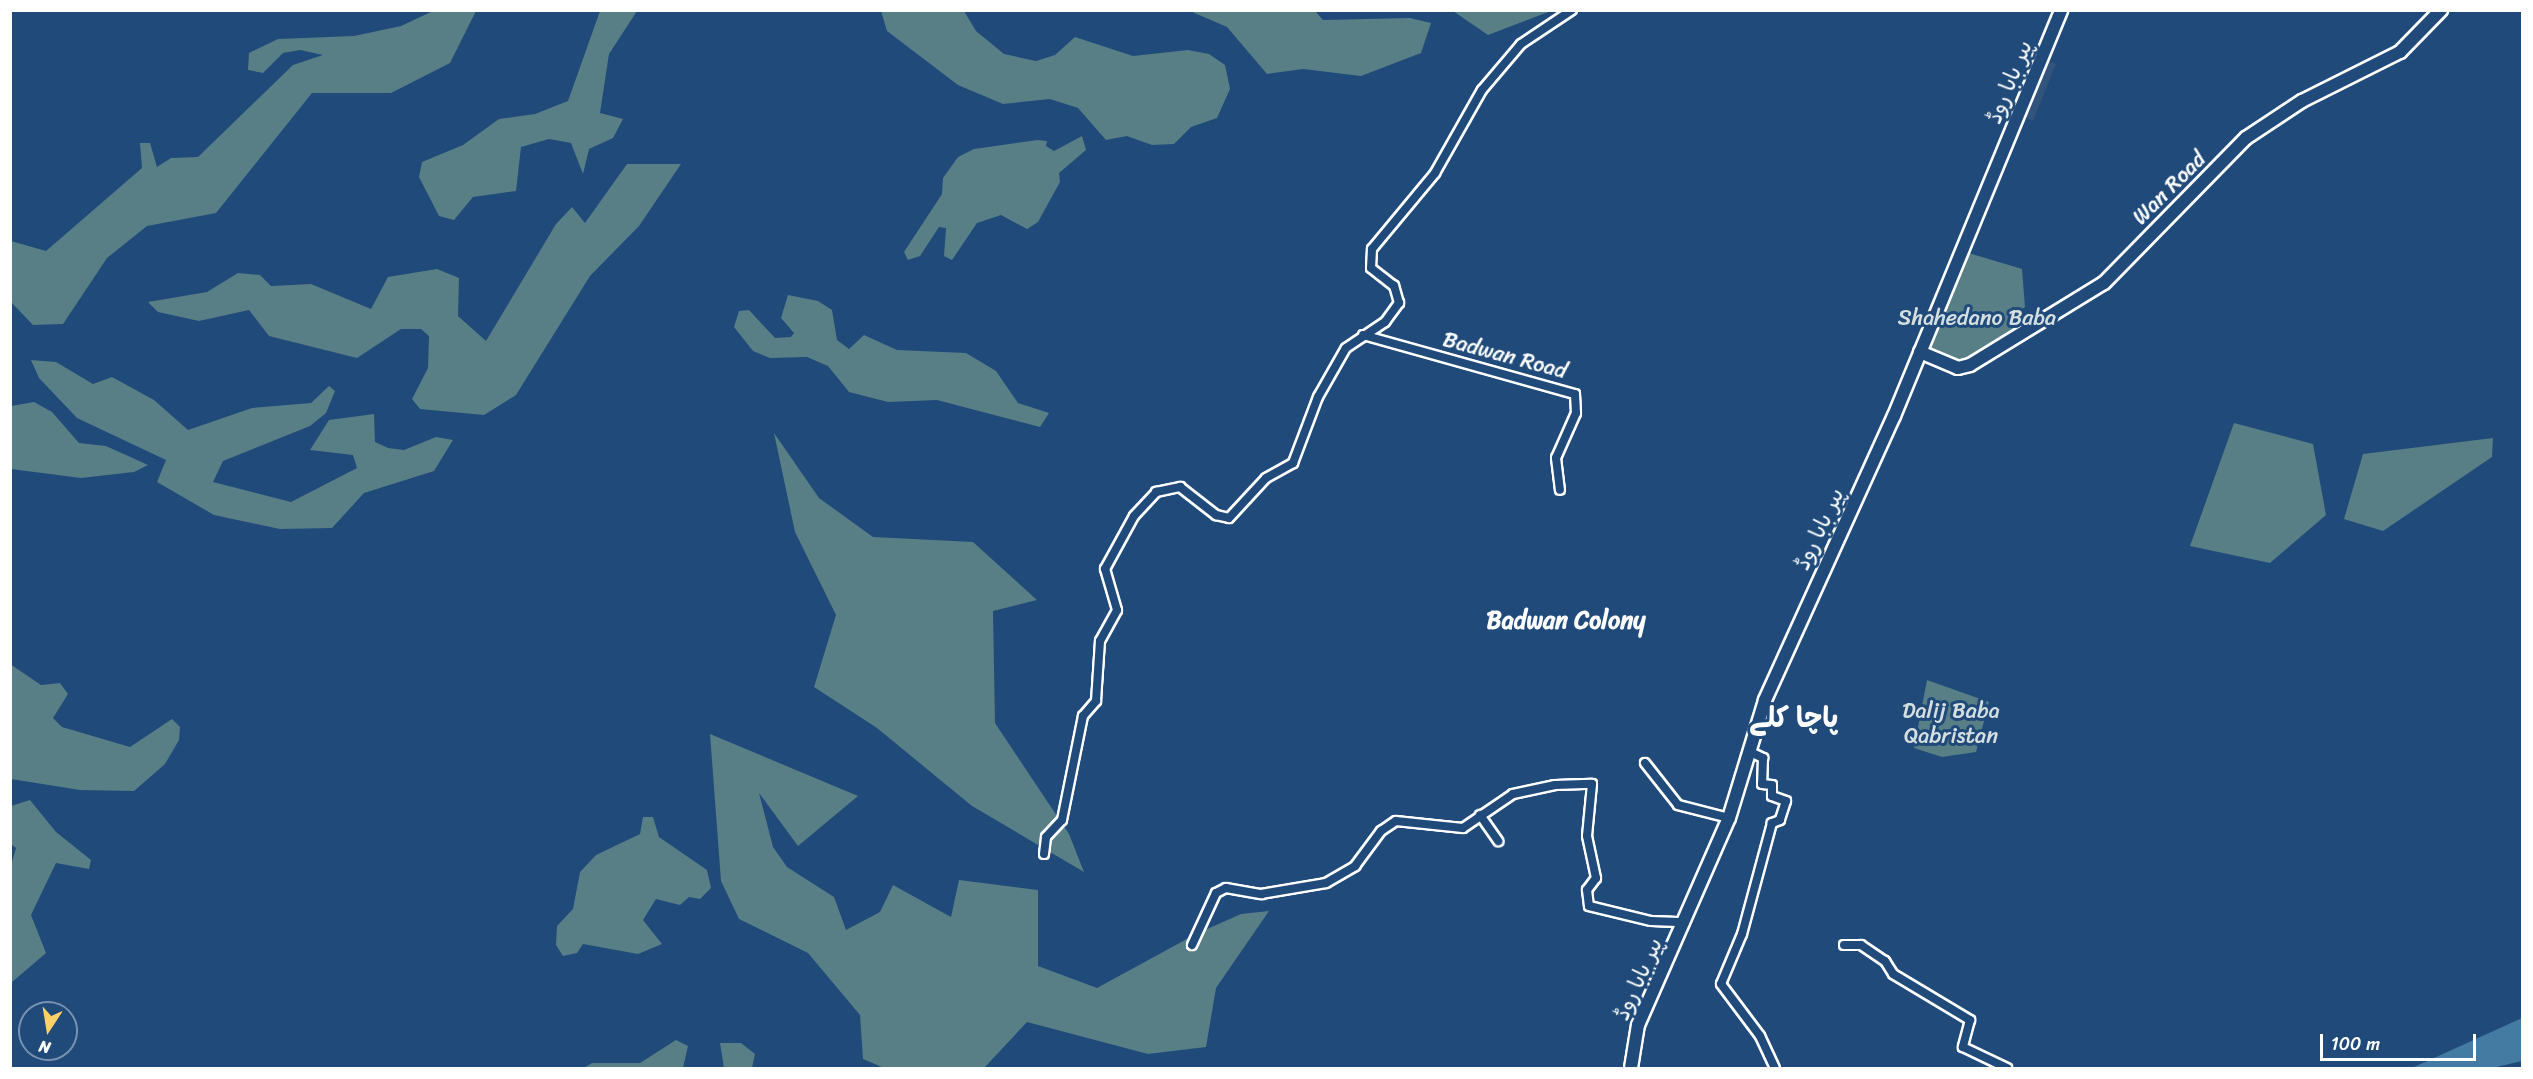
<!DOCTYPE html>
<meta charset="utf-8">
<style>
body{margin:0}
#map{position:relative;width:2533px;height:1079px;overflow:hidden;background:#1f4a7a;font-family:Sriracha,"Playpen Sans Arabic",sans-serif}
div>[style]{position:absolute}
.built>*{inset:0;background:#32547c}
.green>*{inset:0;background:#577f85}
.water>*{inset:0;background:#447ba2}
.roads{filter:drop-shadow(2px 0 #fff) drop-shadow(-2px 0 #fff) drop-shadow(0 2px #fff) drop-shadow(0 -2px #fff)}
.street>*{height:8px;margin:-4px;padding:0 4px;transform-origin:4px;border-radius:4px;background:#1f4a7a}
.secondary>*{height:12px;margin:-6px;padding:0 6px;transform-origin:6px;border-radius:6px;background:#1f4a7a}
span{translate:-50% -50%;white-space:nowrap;text-align:center;line-height:1.15;-webkit-text-stroke:6px #1f4a7a;paint-order:stroke}
.street-label{font-size:22px;color:#fff}
.park-label{font-size:22px;color:#d5dfe0}
.neighbourhood-label{font-size:24px;color:#fff;font-weight:700}
.district-label{font-size:28px;color:#fff;font-weight:700}
.frame{position:absolute;inset:0;border:12px solid #fff;pointer-events:none}
.north{position:absolute;left:18px;top:1001px;width:60px;height:60px;box-sizing:border-box;background:#1f4a7a;border:2px solid #7992af;border-radius:50%;rotate:192deg;font-size:16px;font-weight:700;line-height:24px;text-align:center;color:#fff}
.north::after{content:'';display:block;margin:auto;width:21px;height:27px;background:#ffd166;clip-path:polygon(50% 0,100% 100%,50% 72%,0 100%)}
.scale{position:absolute;left:2320px;top:1034px;width:156px;height:27px;box-sizing:border-box;border:3px solid #fff;border-top:0;padding-left:8px;font-size:18px;line-height:21px;white-space:nowrap;color:#fff;-webkit-text-stroke:4px #1f4a7a;paint-order:stroke}
</style>
<div id="map">
<div class="built">
<i style="clip-path:polygon(2048px 61px,2056px 64px,2033px 121px,2023px 116px)"></i>
</div>
<div class="green">
<i style="clip-path:polygon(433px 11px,476px 11px,450px 63px,391px 93px,312px 93px,216px 213px,147px 226px,107px 258px,63px 324px,33px 325px,11px 302px,11px 241px,46px 251px,142px 168px,140px 143px,150px 143px,157px 167px,171px 158px,198px 157px,293px 65px,323px 55px,300px 50px,283px 53px,263px 73px,248px 70px,249px 53px,278px 39px,354px 36px,401px 26px)"></i>
<i style="clip-path:polygon(600px 11px,637px 11px,609px 54px,600px 113px,623px 119px,613px 138px,589px 149px,583px 174px,571px 143px,549px 139px,521px 147px,516px 191px,473px 197px,454px 220px,439px 216px,419px 177px,422px 162px,463px 145px,499px 119px,535px 114px,568px 101px)"></i>
<i style="clip-path:polygon(881px 11px,964px 11px,976px 31px,1004px 54px,1036px 61px,1055px 55px,1075px 37px,1133px 56px,1188px 50px,1209px 54px,1225px 65px,1230px 89px,1217px 118px,1191px 127px,1174px 144px,1152px 145px,1127px 136px,1106px 140px,1078px 108px,1050px 99px,1003px 104px,958px 85px,887px 31px)"></i>
<i style="clip-path:polygon(1190px 11px,1315px 11px,1323px 20px,1410px 18px,1431px 23px,1421px 53px,1361px 76px,1303px 69px,1267px 74px,1227px 27px)"></i>
<i style="clip-path:polygon(1453px 11px,1551px 11px,1488px 35px)"></i>
<i style="clip-path:polygon(1082px 136px,1086px 150px,1059px 173px,1060px 182px,1038px 222px,1027px 229px,1001px 215px,977px 223px,952px 260px,944px 256px,946px 228px,939px 227px,920px 256px,908px 260px,904px 252px,942px 194px,943px 178px,958px 157px,974px 149px,1037px 140px,1047px 141px,1046px 146px,1054px 151px)"></i>
<i style="clip-path:polygon(627px 164px,681px 164px,639px 226px,590px 276px,516px 395px,484px 415px,420px 409px,412px 399px,428px 368px,429px 336px,421px 329px,401px 329px,357px 358px,269px 336px,249px 310px,199px 321px,158px 312px,148px 302px,207px 292px,238px 273px,260px 275px,271px 286px,311px 284px,371px 309px,388px 277px,437px 269px,459px 278px,458px 316px,486px 341px,556px 224px,572px 207px,585px 223px)"></i>
<i style="clip-path:polygon(1962px 251px,2022px 269px,2025px 307px,2015px 314px,2028px 328px,1970px 365px,1920px 352px)"></i>
<i style="clip-path:polygon(788px 295px,818px 301px,832px 310px,837px 340px,849px 349px,864px 335px,897px 350px,966px 353px,996px 371px,1018px 403px,1049px 413px,1040px 427px,937px 400px,888px 402px,849px 392px,828px 366px,807px 357px,770px 358px,753px 351px,734px 327px,739px 311px,749px 310px,775px 338px,791px 337px,794px 333px,781px 318px)"></i>
<i style="clip-path:polygon(31px 360px,56px 362px,93px 384px,112px 377px,154px 400px,188px 430px,252px 408px,311px 403px,329px 386px,335px 391px,326px 413px,310px 426px,223px 461px,213px 482px,291px 502px,357px 468px,353px 455px,310px 450px,329px 420px,374px 414px,375px 442px,388px 448px,404px 450px,436px 437px,453px 440px,434px 471px,364px 493px,332px 528px,280px 529px,214px 515px,157px 482px,166px 460px,77px 418px,39px 378px)"></i>
<i style="clip-path:polygon(34px 402px,52px 412px,79px 443px,106px 446px,148px 465px,134px 472px,81px 478px,11px 469px,11px 406px)"></i>
<i style="clip-path:polygon(2234px 423px,2313px 444px,2326px 515px,2270px 563px,2190px 546px)"></i>
<i style="clip-path:polygon(774px 433px,819px 498px,873px 537px,973px 542px,1037px 600px,993px 611px,995px 723px,1069px 834px,1084px 872px,972px 806px,877px 728px,814px 687px,836px 615px,795px 532px)"></i>
<i style="clip-path:polygon(2493px 438px,2492px 457px,2383px 531px,2344px 519px,2363px 454px)"></i>
<i style="clip-path:polygon(10px 664px,41px 685px,60px 683px,68px 694px,53px 718px,62px 727px,130px 747px,172px 719px,180px 727px,179px 740px,165px 764px,134px 791px,80px 790px,11px 779px)"></i>
<i style="clip-path:polygon(1927px 680px,1989px 702px,1976px 752px,1942px 757px,1914px 748px)"></i>
<i style="clip-path:polygon(710px 734px,858px 796px,798px 846px,759px 793px,773px 847px,787px 867px,834px 897px,846px 930px,880px 912px,893px 885px,951px 917px,959px 880px,1038px 890px,1038px 966px,1097px 988px,1196px 934px,1241px 914px,1269px 911px,1216px 988px,1206px 1047px,1148px 1054px,1027px 1022px,984px 1068px,884px 1068px,863px 1059px,860px 1015px,808px 953px,739px 919px,721px 881px)"></i>
<i style="clip-path:polygon(30px 800px,56px 832px,91px 860px,89px 869px,56px 863px,31px 915px,46px 953px,11px 983px,10px 869px,16px 848px,11px 844px,11px 806px)"></i>
<i style="clip-path:polygon(643px 817px,653px 817px,659px 837px,707px 870px,711px 888px,700px 899px,689px 897px,680px 905px,656px 899px,643px 920px,662px 944px,638px 954px,583px 944px,577px 953px,563px 956px,556px 945px,557px 926px,573px 909px,580px 872px,596px 855px,640px 834px)"></i>
<i style="clip-path:polygon(676px 1040px,688px 1046px,683px 1068px,584px 1068px,592px 1063px,640px 1063px)"></i>
<i style="clip-path:polygon(720px 1043px,741px 1043px,755px 1054px,752px 1068px,724px 1068px)"></i>
</div>
<div class="water">
<i style="clip-path:polygon(2522px 1018px,2522px 1061px,2492px 1068px,2412px 1068px)"></i>
</div>
<div class="roads">
<div class="street">
<i style="left:1363px;top:335px;width:220px;rotate:15.6deg"></i>
<i style="left:1575px;top:394px;width:19px;rotate:87deg"></i>
<i style="left:1576px;top:413px;width:49px;rotate:114deg"></i>
<i style="left:1556px;top:458px;width:32px;rotate:83deg"></i>
<i style="left:1748px;top:751px;width:17px;rotate:25deg"></i>
<i style="left:1763px;top:758px;width:26px;rotate:92deg"></i>
<i style="left:1762px;top:784px;width:10px;rotate:6deg"></i>
<i style="left:1772px;top:785px;width:11px;rotate:90deg"></i>
<i style="left:1772px;top:796px;width:15px;rotate:20deg"></i>
<i style="left:1786px;top:801px;width:20px;rotate:108deg"></i>
<i style="left:1780px;top:820px;width:9px;rotate:159deg"></i>
<i style="left:1772px;top:823px;width:115px;rotate:105.1deg"></i>
<i style="left:1742px;top:934px;width:54px;rotate:112.8deg"></i>
<i style="left:1721px;top:984px;width:65px;rotate:53.1deg"></i>
<i style="left:1760px;top:1036px;width:35px;rotate:65deg"></i>
<i style="left:1645px;top:763px;width:53px;rotate:51.8deg"></i>
<i style="left:1678px;top:805px;width:53px;rotate:14.3deg"></i>
<i style="left:1480px;top:815px;width:32px;rotate:55deg"></i>
<i style="left:1044px;top:854px;width:17px;rotate:-83deg"></i>
<i style="left:1046px;top:837px;width:23px;rotate:-47deg"></i>
<i style="left:1062px;top:820px;width:106px;rotate:-78.6deg"></i>
<i style="left:1083px;top:716px;width:20px;rotate:-49deg"></i>
<i style="left:1096px;top:701px;width:60px;rotate:-86.2deg"></i>
<i style="left:1100px;top:641px;width:35px;rotate:-61deg"></i>
<i style="left:1117px;top:610px;width:43px;rotate:-106.3deg"></i>
<i style="left:1105px;top:569px;width:60px;rotate:-61.3deg"></i>
<i style="left:1134px;top:516px;width:33px;rotate:-47deg"></i>
<i style="left:1156px;top:492px;width:25px;rotate:-12deg"></i>
<i style="left:1180px;top:487px;width:46px;rotate:37.9deg"></i>
<i style="left:1216px;top:515px;width:13px;rotate:13deg"></i>
<i style="left:1229px;top:518px;width:54px;rotate:-47.2deg"></i>
<i style="left:1266px;top:478px;width:31px;rotate:-29deg"></i>
<i style="left:1293px;top:463px;width:71px;rotate:-69.3deg"></i>
<i style="left:1318px;top:397px;width:56px;rotate:-60.3deg"></i>
<i style="left:1346px;top:348px;width:47px;rotate:-33.7deg"></i>
<i style="left:1385px;top:322px;width:24px;rotate:-54deg"></i>
<i style="left:1399px;top:303px;width:18px;rotate:-106deg"></i>
<i style="left:1394px;top:286px;width:29px;rotate:-142deg"></i>
<i style="left:1371px;top:268px;width:19px;rotate:-87deg"></i>
<i style="left:1372px;top:249px;width:99px;rotate:-50.3deg"></i>
<i style="left:1435px;top:173px;width:95px;rotate:-60.5deg"></i>
<i style="left:1482px;top:90px;width:60px;rotate:-49.7deg"></i>
<i style="left:1521px;top:44px;width:61px;rotate:-33.7deg"></i>
<i style="left:1192px;top:945px;width:57px;rotate:-65.2deg"></i>
<i style="left:1216px;top:893px;width:11px;rotate:-27deg"></i>
<i style="left:1226px;top:888px;width:36px;rotate:10deg"></i>
<i style="left:1261px;top:894px;width:66px;rotate:-9.6deg"></i>
<i style="left:1326px;top:883px;width:34px;rotate:-30deg"></i>
<i style="left:1355px;top:866px;width:44px;rotate:-53.4deg"></i>
<i style="left:1381px;top:831px;width:18px;rotate:-34deg"></i>
<i style="left:1396px;top:821px;width:67px;rotate:6deg"></i>
<i style="left:1463px;top:828px;width:60px;rotate:-34.2deg"></i>
<i style="left:1513px;top:794px;width:43px;rotate:-12.1deg"></i>
<i style="left:1555px;top:785px;width:37px;rotate:-2deg"></i>
<i style="left:1592px;top:784px;width:52px;rotate:95.5deg"></i>
<i style="left:1587px;top:836px;width:43px;rotate:77.9deg"></i>
<i style="left:1596px;top:878px;width:15px;rotate:127deg"></i>
<i style="left:1587px;top:890px;width:16px;rotate:83deg"></i>
<i style="left:1589px;top:906px;width:64px;rotate:13.6deg"></i>
<i style="left:1651px;top:921px;width:34px;rotate:2deg"></i>
<i style="left:1844px;top:945px;width:17px"></i>
<i style="left:1861px;top:945px;width:29px;rotate:34deg"></i>
<i style="left:1885px;top:961px;width:15px;rotate:58deg"></i>
<i style="left:1893px;top:974px;width:90px;rotate:30.9deg"></i>
<i style="left:1970px;top:1020px;width:28px;rotate:105deg"></i>
<i style="left:1963px;top:1047px;width:49px;rotate:25.5deg"></i>
</div>
<div class="secondary">
<i style="left:1920px;top:352px;width:41px;rotate:22.8deg"></i>
<i style="left:1958px;top:368px;width:12px;rotate:-14deg"></i>
<i style="left:1970px;top:365px;width:157px;rotate:-31.5deg"></i>
<i style="left:2104px;top:283px;width:203px;rotate:-45.6deg"></i>
<i style="left:2246px;top:138px;width:67px;rotate:-33.5deg"></i>
<i style="left:2302px;top:101px;width:110px;rotate:-26.6deg"></i>
<i style="left:2400px;top:52px;width:59px;rotate:-45.7deg"></i>
<i style="left:1631px;top:1068px;width:44px;rotate:-80.8deg"></i>
<i style="left:1638px;top:1025px;width:226px;rotate:-66.3deg"></i>
<i style="left:1729px;top:818px;width:123px;rotate:-73deg"></i>
<i style="left:1765px;top:700px;width:312px;rotate:-65.6deg"></i>
<i style="left:1894px;top:416px;width:439px;rotate:-67.6deg"></i>
</div>
</div>
<div class="street-label">
<span style="left:2009px;top:82px;rotate:-68deg">پیر بابا روڈ</span>
<span style="left:2169px;top:188px;rotate:-45deg">Wan Road</span>
<span style="left:1505px;top:355px;rotate:15deg">Badwan Road</span>
<span style="left:1819px;top:529px;rotate:-65deg">پیر بابا روڈ</span>
<span style="left:1638px;top:979px;rotate:-66deg">پیر بابا روڈ</span>
</div>
<div class="park-label">
<span style="left:1977px;top:318px">Shahedano Baba</span>
<span style="left:1951px;top:723px">Dalij Baba<br>Qabristan</span>
</div>
<div class="neighbourhood-label">
<span style="left:1566px;top:621px">Badwan Colony</span>
</div>
<div class="district-label">
<span style="left:1794px;top:718px">پاچا کلے</span>
</div>
<div class="frame"></div>
<div class="north">N</div>
<div class="scale">100 m</div>
</div>
